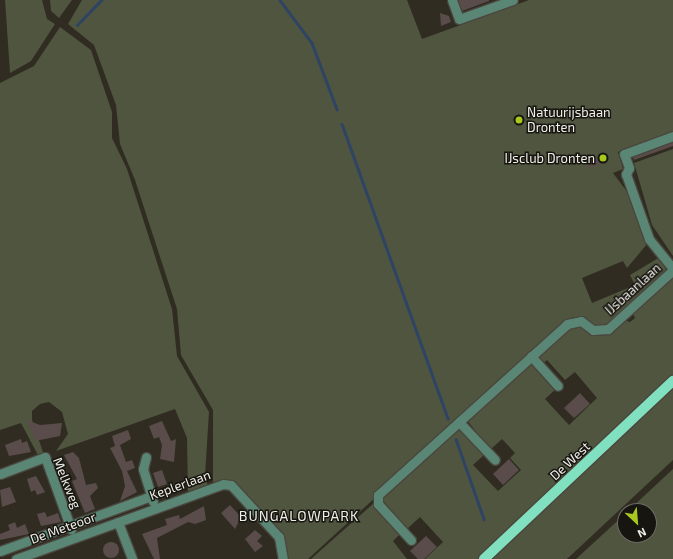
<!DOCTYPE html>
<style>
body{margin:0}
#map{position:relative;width:673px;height:559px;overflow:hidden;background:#302c22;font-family:"Exo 2",sans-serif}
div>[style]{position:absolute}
.green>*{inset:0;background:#4f553e}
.stream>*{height:2.5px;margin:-1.25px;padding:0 1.25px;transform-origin:1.25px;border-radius:1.25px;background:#2f4464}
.building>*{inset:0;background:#594c4a}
.round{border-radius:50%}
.roads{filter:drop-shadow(1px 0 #4b473e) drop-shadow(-1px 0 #4b473e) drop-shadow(0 1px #4b473e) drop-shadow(0 -1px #4b473e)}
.minor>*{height:9px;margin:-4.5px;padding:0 4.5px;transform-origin:4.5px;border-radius:4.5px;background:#5a8676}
.major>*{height:10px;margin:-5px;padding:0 5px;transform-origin:5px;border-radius:5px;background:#81e0c0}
.dots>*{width:11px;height:11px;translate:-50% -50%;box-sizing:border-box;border:2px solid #161510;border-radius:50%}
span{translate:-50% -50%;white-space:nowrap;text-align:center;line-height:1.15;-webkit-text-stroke:3px #161510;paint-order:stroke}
.poi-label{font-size:13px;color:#f1efe8}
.left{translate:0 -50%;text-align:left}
.right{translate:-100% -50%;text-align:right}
.street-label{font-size:13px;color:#f1efe8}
.neighbourhood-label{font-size:14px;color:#f1efe8;letter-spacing:1px}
.north{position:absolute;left:617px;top:503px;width:40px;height:40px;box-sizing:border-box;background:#161510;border:1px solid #6e6c66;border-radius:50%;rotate:154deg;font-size:11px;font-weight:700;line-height:16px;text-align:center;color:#f1efe8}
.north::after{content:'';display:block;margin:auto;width:14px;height:18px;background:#a7c81f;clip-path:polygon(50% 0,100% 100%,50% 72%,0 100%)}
</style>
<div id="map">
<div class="green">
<i style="clip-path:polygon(5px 0,42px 0,47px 19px,55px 24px,31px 61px,10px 73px)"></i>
<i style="clip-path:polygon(50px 0,72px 0,59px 18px,51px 11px)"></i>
<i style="clip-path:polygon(82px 0,407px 0,422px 39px,529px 0,673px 0,673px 132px,618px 152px,623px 169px,613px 173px,628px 193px,648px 243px,627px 268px,623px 261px,582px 278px,592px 303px,635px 285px,630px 275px,660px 257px,666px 270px,606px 326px,597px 328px,573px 317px,308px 559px,287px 559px,285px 539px,230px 480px,213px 485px,213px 410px,181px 355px,177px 309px,135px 180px,120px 144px,116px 105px,94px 45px,68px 24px)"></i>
<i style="clip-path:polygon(60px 27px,91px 50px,112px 112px,112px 138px,127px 169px,172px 309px,177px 356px,209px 412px,205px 475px,208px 487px,188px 494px,187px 438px,175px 409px,56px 451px,68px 434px,62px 412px,49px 402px,40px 404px,32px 411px,32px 420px,44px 455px,39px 457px,21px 423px,0 430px,0 83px,34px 66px)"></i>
<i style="clip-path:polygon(673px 149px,673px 256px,652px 225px,634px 163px)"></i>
<i style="clip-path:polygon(673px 277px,673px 376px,478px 559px,425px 559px,443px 542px,420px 517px,407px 529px,381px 498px,459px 429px,485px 454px,473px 465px,498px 491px,521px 470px,510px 458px,515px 453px,502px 439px,490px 450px,467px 420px,531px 364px,557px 388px,545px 399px,569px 425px,597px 398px,575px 372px,565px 380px,547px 360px,542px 364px,539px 355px,570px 327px,579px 325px,601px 336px,624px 320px,630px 322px,635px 318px,632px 312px)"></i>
<i style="clip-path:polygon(673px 386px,673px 460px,567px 559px,488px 559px)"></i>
<i style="clip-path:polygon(673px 469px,673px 559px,576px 559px,625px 514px,625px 535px,649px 535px,649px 511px,628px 511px)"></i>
<i style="clip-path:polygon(374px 503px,401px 533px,393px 541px,407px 559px,311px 559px)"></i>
</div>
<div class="stream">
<i style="left:280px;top:0;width:54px;rotate:53.3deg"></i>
<i style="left:312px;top:43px;width:71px;rotate:69.3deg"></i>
<i style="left:77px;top:25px;width:35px;rotate:-46deg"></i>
<i style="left:342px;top:124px;width:313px;rotate:70.2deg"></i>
<i style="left:456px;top:439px;width:85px;rotate:70.7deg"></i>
</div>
<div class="building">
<i style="clip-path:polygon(458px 0,489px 0,489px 1px,462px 11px)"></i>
<i style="clip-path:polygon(440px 13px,449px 16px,451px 22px,441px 26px)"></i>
<i style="clip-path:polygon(673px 142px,673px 146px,634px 160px,633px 157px)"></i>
<i style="clip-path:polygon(604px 155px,607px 162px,589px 168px,586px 162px)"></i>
<i style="clip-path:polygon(580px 393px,590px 404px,574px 418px,564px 408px)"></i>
<i style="clip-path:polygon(27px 420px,40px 425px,62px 423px,60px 436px,35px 441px)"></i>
<i style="clip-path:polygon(162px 421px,171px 441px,176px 439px,174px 462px,160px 459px,162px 445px,159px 437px,154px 439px,149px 426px)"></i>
<i style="clip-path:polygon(128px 430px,131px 439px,120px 445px,126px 462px,132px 460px,135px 468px,127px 471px,137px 492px,120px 501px,125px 486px,122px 471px,110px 448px,115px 446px,112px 436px)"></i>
<i style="clip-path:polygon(21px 439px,22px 443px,27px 441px,31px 452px,9px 456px,5px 445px)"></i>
<i style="clip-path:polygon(73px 452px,79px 458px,86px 485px,96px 483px,98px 488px,90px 496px,95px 509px,85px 513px,72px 481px,77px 479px,64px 455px)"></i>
<i style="clip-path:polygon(509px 459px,519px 470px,503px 485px,493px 474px)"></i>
<i style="clip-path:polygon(162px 470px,167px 484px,158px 487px,153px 473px)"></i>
<i style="clip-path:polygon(36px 476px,45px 492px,37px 495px,35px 490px,31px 492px,27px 479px)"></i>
<i style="clip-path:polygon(10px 487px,16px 502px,2px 507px,0 490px)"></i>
<i style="clip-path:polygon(230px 505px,241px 517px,235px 529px,221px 513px)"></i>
<i style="clip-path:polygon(204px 506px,206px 520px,195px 524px,188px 522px,157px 538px,160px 559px,154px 559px,142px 534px,167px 525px,165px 519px,179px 515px,180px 519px)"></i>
<i style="clip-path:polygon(45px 512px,47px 517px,58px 513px,61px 522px,41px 526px,37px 514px)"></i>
<i style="clip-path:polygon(15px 522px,17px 528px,25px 524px,29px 534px,0 540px,0 534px,10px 530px,8px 525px)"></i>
<i style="clip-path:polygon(255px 530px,262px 536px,257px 541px,263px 546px,255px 552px,245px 539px)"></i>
<i style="clip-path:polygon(426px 536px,437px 547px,424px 559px,418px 559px,410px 551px)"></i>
<i class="round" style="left:103px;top:542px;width:16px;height:16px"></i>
</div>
<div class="roads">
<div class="minor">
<i style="left:452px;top:0;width:20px;rotate:70deg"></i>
<i style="left:459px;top:19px;width:57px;rotate:-19.4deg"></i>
<i style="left:673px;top:136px;width:52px;rotate:159.8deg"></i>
<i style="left:624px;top:154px;width:15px;rotate:70deg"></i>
<i style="left:629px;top:168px;width:7px;rotate:117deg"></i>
<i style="left:626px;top:174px;width:69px;rotate:70.5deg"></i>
<i style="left:649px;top:239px;width:38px;rotate:51deg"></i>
<i style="left:531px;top:356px;width:40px;rotate:48deg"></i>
<i style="left:459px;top:422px;width:52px;rotate:46.5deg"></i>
<i style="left:146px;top:457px;width:12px;rotate:104deg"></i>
<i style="left:143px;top:469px;width:34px;rotate:73deg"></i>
<i style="left:0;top:474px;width:48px;rotate:-20.7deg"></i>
<i style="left:45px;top:457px;width:77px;rotate:70.1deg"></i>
<i style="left:118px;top:522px;width:40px;rotate:69deg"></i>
<i style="left:411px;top:540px;width:49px;rotate:-132.5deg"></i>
<i style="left:378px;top:504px;width:9px;rotate:-90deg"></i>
<i style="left:378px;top:495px;width:255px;rotate:-42.1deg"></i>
<i style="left:567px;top:324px;width:14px;rotate:-12deg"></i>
<i style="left:581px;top:321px;width:15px;rotate:37deg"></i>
<i style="left:593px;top:330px;width:15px;rotate:-4deg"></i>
<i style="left:608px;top:329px;width:88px;rotate:-42.2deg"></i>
<i style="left:0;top:551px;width:161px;rotate:-20deg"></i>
<i style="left:16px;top:559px;width:220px;rotate:-19.9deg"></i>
<i style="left:223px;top:484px;width:8px;rotate:7deg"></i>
<i style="left:231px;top:485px;width:71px;rotate:47.3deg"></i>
<i style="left:279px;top:537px;width:22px;rotate:80deg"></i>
</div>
<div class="major">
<i style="left:484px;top:559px;width:260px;rotate:-43.3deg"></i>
</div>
</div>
<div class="dots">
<i style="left:519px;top:120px;background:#a7c81f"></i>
<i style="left:603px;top:158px;background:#a7c81f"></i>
</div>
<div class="poi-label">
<span class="left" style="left:527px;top:120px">Natuurijsbaan<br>Dronten</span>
<span class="right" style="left:595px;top:158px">IJsclub Dronten</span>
</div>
<div class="street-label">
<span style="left:633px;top:289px;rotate:-42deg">IJsbaanlaan</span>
<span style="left:570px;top:461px;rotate:-43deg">De West</span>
<span style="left:67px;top:483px;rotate:68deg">Melkweg</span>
<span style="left:180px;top:485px;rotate:-20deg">Keplerlaan</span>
<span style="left:63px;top:528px;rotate:-20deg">De Meteoor</span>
</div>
<div class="neighbourhood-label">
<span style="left:299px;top:516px">BUNGALOWPARK</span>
</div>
<div class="north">N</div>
</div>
